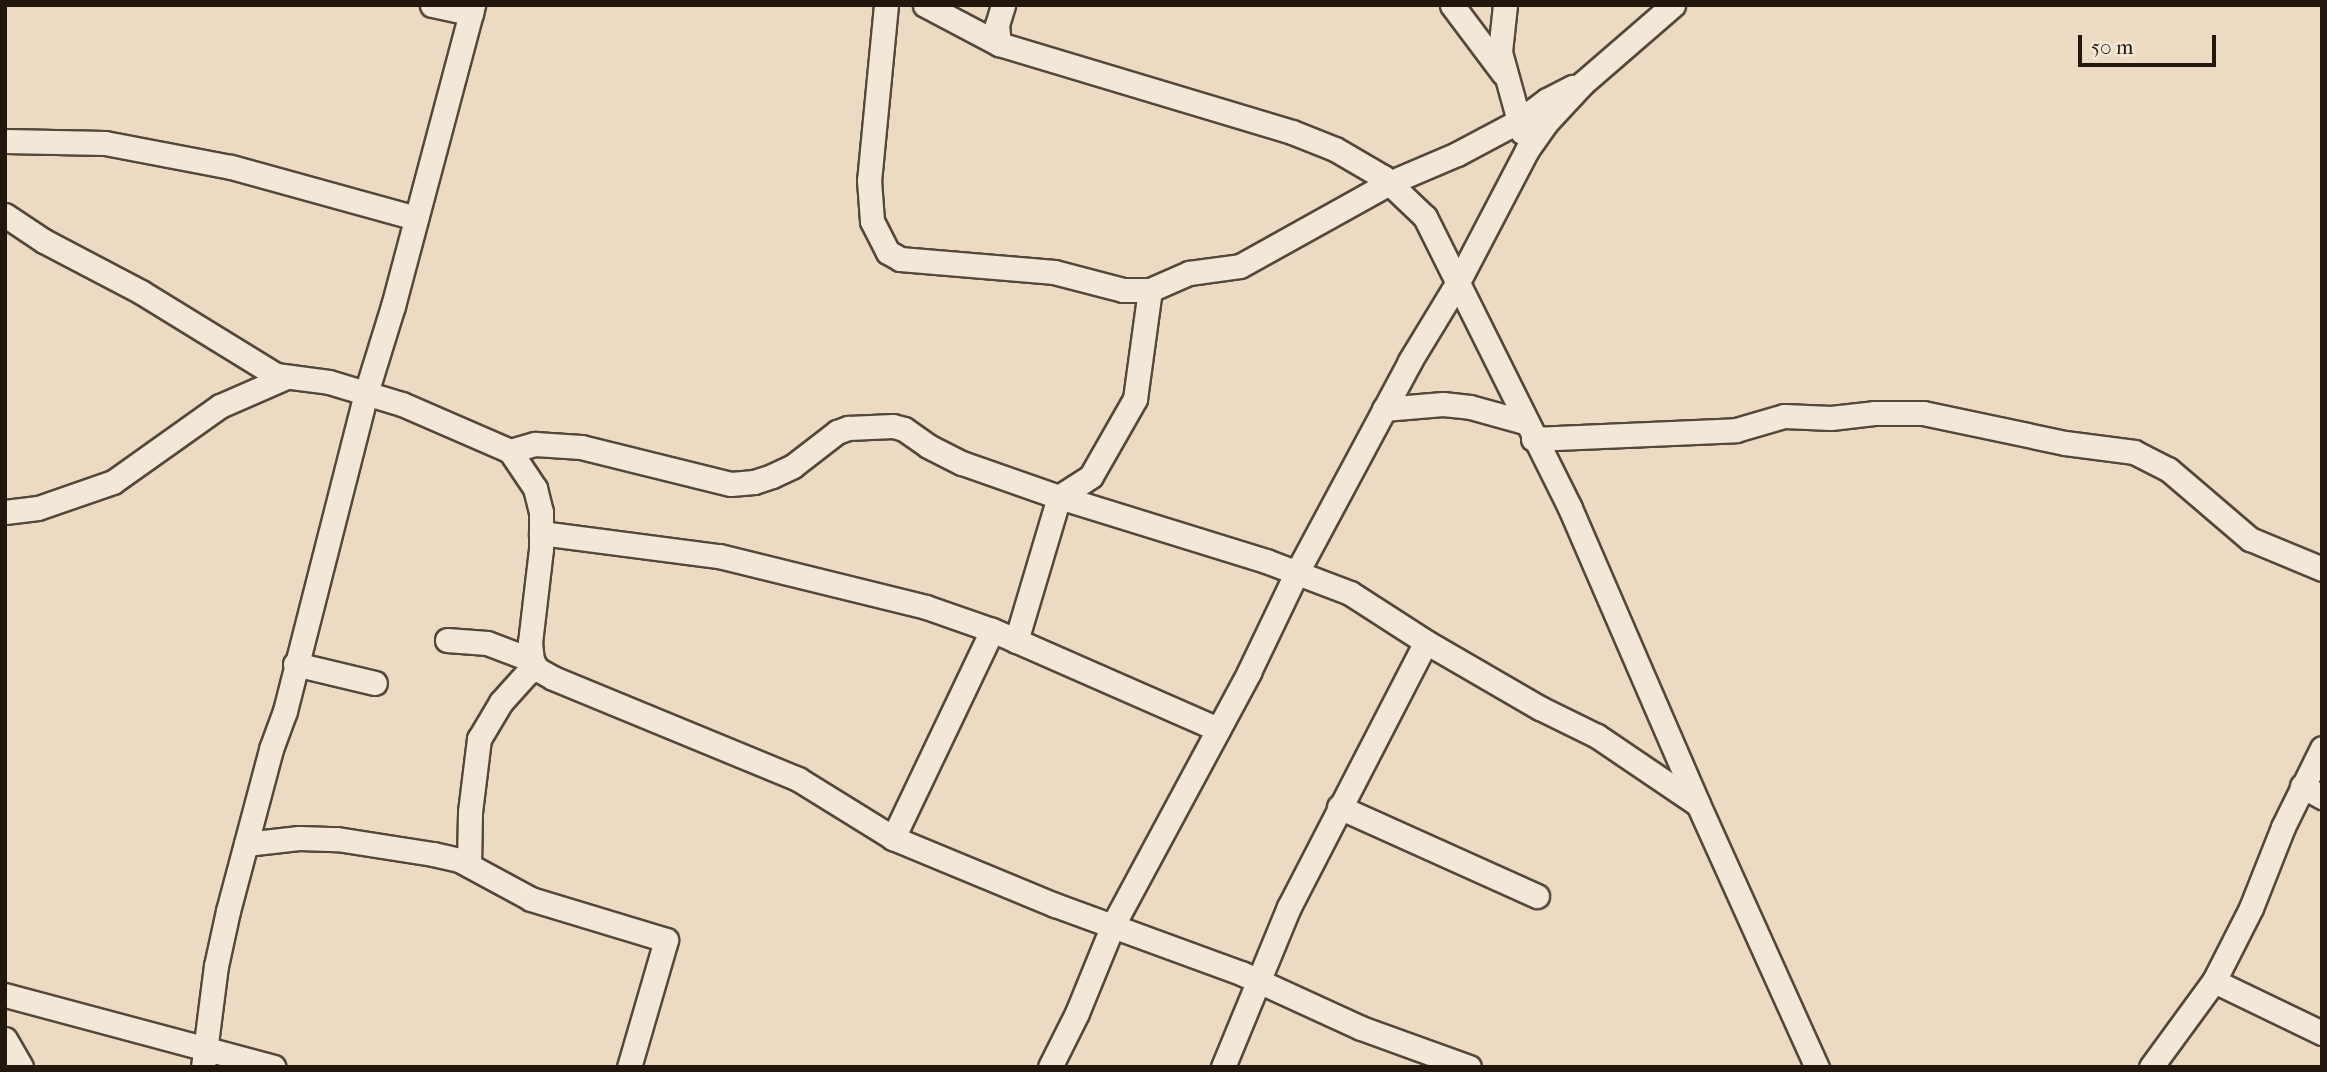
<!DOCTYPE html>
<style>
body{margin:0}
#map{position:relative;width:2327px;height:1072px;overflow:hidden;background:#ecdbc2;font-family:"IM FELL French Canon",serif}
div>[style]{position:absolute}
.roads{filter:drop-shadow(2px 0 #54483a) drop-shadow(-2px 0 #54483a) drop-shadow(0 2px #54483a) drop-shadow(0 -2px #54483a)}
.minor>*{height:23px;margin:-11.5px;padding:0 11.5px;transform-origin:11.5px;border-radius:11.5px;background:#f3e8d7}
span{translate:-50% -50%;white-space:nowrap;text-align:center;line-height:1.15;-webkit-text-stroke:7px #f3e8d7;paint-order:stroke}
.frame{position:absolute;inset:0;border:7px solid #21170d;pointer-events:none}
.scale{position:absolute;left:2078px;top:35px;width:138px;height:32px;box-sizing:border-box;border:4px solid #21170d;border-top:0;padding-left:9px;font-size:21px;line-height:24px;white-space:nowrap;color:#21170d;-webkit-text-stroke:5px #f3e8d7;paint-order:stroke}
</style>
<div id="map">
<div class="roads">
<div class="minor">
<i style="left:432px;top:5px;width:40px;rotate:12deg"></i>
<i style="left:886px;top:5px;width:176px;rotate:95.5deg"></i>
<i style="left:869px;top:180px;width:41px;rotate:85.8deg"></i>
<i style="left:872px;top:221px;width:35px;rotate:63deg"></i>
<i style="left:888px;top:252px;width:14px;rotate:30deg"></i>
<i style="left:900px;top:259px;width:155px;rotate:4.8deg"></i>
<i style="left:1054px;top:272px;width:71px;rotate:14.6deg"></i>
<i style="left:1123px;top:290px;width:27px"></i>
<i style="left:1150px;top:290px;width:43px;rotate:-23.6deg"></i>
<i style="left:1189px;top:273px;width:51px;rotate:-7.8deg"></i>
<i style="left:1240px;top:266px;width:171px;rotate:-29.1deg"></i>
<i style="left:1389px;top:183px;width:74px;rotate:-23.1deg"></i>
<i style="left:1457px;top:154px;width:70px;rotate:-28deg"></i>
<i style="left:1519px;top:121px;width:35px;rotate:-37deg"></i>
<i style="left:1547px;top:100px;width:29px;rotate:-27deg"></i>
<i style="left:925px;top:5px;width:84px;rotate:27.8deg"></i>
<i style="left:999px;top:44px;width:306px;rotate:16.7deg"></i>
<i style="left:1292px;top:132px;width:46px;rotate:21.6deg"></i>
<i style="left:1335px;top:149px;width:56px;rotate:30.3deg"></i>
<i style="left:1383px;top:177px;width:58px;rotate:43.6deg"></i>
<i style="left:1425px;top:217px;width:325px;rotate:63.5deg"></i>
<i style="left:1570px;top:508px;width:322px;rotate:66.6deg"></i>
<i style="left:1698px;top:804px;width:289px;rotate:65.7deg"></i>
<i style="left:1452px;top:5px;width:85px;rotate:53.1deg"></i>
<i style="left:1505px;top:5px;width:47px;rotate:96.1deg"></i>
<i style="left:1500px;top:52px;width:83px;rotate:74.6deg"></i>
<i style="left:999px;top:44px;width:19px;rotate:-96deg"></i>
<i style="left:997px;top:25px;width:21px;rotate:-73deg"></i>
<i style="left:5px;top:141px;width:100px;rotate:1.1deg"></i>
<i style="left:105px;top:143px;width:128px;rotate:10.8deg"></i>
<i style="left:231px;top:167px;width:192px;rotate:15.4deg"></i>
<i style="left:5px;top:215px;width:47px;rotate:33.7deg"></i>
<i style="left:44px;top:241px;width:110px;rotate:27.7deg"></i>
<i style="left:141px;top:292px;width:158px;rotate:31.6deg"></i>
<i style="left:276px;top:375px;width:53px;rotate:7.5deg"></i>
<i style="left:329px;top:382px;width:76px;rotate:16.8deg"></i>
<i style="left:402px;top:404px;width:118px;rotate:23.5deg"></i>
<i style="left:510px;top:451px;width:45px;rotate:56deg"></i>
<i style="left:535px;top:488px;width:25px;rotate:76deg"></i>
<i style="left:541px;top:512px;width:37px;rotate:90deg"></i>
<i style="left:541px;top:549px;width:94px;rotate:96.7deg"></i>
<i style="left:530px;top:642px;width:18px;rotate:84deg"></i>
<i style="left:532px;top:660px;width:10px;rotate:61deg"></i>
<i style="left:537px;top:669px;width:18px;rotate:29deg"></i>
<i style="left:553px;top:678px;width:265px;rotate:22.4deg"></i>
<i style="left:798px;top:779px;width:112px;rotate:31.8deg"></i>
<i style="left:893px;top:838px;width:175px;rotate:22.5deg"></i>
<i style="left:1055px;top:905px;width:198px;rotate:20.1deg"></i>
<i style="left:1241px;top:973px;width:132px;rotate:24.6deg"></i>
<i style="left:1361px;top:1028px;width:115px;rotate:19.9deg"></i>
<i style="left:1384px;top:409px;width:59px;rotate:-4.8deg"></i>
<i style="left:1443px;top:404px;width:27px;rotate:6deg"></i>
<i style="left:1470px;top:407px;width:57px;rotate:15.3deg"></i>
<i style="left:1533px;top:439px;width:203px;rotate:-2.5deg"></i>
<i style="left:1736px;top:430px;width:50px;rotate:-16.3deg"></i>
<i style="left:1784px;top:416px;width:47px;rotate:2.4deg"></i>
<i style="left:1831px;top:418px;width:43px;rotate:-6.6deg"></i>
<i style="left:1874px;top:413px;width:49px"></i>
<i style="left:1923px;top:413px;width:145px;rotate:11.9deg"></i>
<i style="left:2065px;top:443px;width:70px;rotate:7.4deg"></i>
<i style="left:2134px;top:452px;width:38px;rotate:27deg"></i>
<i style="left:2168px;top:469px;width:108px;rotate:40.5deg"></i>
<i style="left:2250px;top:539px;width:78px;rotate:22.6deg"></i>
<i style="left:510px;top:451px;width:26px;rotate:-16deg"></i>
<i style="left:535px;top:444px;width:46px;rotate:3.7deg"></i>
<i style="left:581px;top:447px;width:154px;rotate:13.9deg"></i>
<i style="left:731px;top:484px;width:23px;rotate:-5deg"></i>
<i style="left:754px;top:482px;width:19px;rotate:-18deg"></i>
<i style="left:772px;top:476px;width:23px;rotate:-25deg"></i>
<i style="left:793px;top:466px;width:56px;rotate:-37.7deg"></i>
<i style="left:837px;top:432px;width:12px;rotate:-20deg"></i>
<i style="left:848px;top:428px;width:45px;rotate:-2.5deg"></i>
<i style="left:893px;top:426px;width:11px;rotate:15deg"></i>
<i style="left:904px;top:429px;width:29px;rotate:35deg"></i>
<i style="left:928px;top:446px;width:38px;rotate:27deg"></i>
<i style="left:962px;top:463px;width:103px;rotate:19.3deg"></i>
<i style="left:1059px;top:497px;width:217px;rotate:17.2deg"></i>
<i style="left:1266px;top:561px;width:90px;rotate:20.9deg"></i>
<i style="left:1350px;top:593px;width:90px;rotate:32.8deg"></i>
<i style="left:1426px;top:642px;width:132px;rotate:30.1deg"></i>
<i style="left:1540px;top:708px;width:64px;rotate:26.2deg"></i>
<i style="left:1597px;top:736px;width:120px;rotate:34.1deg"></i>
<i style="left:5px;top:512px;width:33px;rotate:-7deg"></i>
<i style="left:38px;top:508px;width:79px;rotate:-19.1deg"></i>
<i style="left:113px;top:482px;width:131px;rotate:-35.4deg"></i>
<i style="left:220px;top:406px;width:70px;rotate:-23.6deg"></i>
<i style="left:541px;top:533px;width:179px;rotate:7.4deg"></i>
<i style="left:719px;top:556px;width:213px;rotate:13.8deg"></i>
<i style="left:926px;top:607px;width:70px;rotate:19.2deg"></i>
<i style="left:447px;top:640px;width:40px;rotate:4.3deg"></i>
<i style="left:487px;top:643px;width:48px;rotate:20.7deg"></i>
<i style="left:1016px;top:641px;width:150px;rotate:-73.4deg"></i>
<i style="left:1059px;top:497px;width:38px;rotate:-33deg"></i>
<i style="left:1091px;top:476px;width:89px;rotate:-60.3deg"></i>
<i style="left:1135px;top:399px;width:110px;rotate:-82.2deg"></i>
<i style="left:295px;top:664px;width:82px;rotate:13.4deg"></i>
<i style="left:2302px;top:786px;width:23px;rotate:29deg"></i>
<i style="left:1339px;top:807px;width:217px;rotate:24.2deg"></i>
<i style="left:893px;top:838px;width:230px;rotate:-64.5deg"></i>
<i style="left:992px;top:630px;width:247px;rotate:23.7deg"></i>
<i style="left:246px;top:844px;width:53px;rotate:-6.5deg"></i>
<i style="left:299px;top:838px;width:38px;rotate:2deg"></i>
<i style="left:337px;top:839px;width:97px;rotate:8.9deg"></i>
<i style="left:433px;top:854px;width:27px;rotate:13deg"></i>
<i style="left:459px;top:860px;width:82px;rotate:28.4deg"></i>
<i style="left:531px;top:899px;width:141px;rotate:16.9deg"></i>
<i style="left:666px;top:940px;width:132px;rotate:106.2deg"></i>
<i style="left:469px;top:865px;width:53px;rotate:-88.9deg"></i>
<i style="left:470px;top:812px;width:74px;rotate:-83deg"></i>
<i style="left:479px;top:739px;width:43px;rotate:-59.3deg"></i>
<i style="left:501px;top:702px;width:40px;rotate:-48deg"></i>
<i style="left:528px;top:672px;width:9px;rotate:-18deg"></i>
<i style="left:2214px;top:981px;width:120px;rotate:25.7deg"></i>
<i style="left:5px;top:995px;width:278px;rotate:15deg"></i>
<i style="left:5px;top:1039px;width:32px;rotate:60deg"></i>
<i style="left:203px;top:1067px;width:102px;rotate:-82.7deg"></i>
<i style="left:216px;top:966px;width:56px;rotate:-77.7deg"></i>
<i style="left:228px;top:911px;width:168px;rotate:-75.1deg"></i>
<i style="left:271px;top:749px;width:40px;rotate:-69.8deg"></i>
<i style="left:285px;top:711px;width:328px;rotate:-75.7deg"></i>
<i style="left:366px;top:393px;width:91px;rotate:-72.8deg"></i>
<i style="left:393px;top:306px;width:311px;rotate:-75.1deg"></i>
<i style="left:1050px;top:1067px;width:60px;rotate:-63.4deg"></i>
<i style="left:1077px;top:1013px;width:95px;rotate:-67.8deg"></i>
<i style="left:1113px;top:925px;width:287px;rotate:-61.7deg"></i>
<i style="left:1249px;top:672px;width:109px;rotate:-64.4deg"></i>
<i style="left:1296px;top:574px;width:242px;rotate:-61.8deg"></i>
<i style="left:1410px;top:361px;width:92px;rotate:-58.7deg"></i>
<i style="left:1458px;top:282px;width:149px;rotate:-62.4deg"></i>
<i style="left:1527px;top:150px;width:32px;rotate:-55deg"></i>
<i style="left:1545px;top:124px;width:56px;rotate:-47.2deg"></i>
<i style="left:1583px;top:83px;width:119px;rotate:-40.9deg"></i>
<i style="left:1223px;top:1067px;width:173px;rotate:-67.6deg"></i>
<i style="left:1289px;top:907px;width:298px;rotate:-62.7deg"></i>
<i style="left:2151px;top:1067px;width:107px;rotate:-53.8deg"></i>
<i style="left:2214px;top:981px;width:82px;rotate:-63.1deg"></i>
<i style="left:2251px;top:908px;width:87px;rotate:-68.4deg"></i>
<i style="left:2283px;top:827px;width:88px;rotate:-63.7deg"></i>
</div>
</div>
<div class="frame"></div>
<div class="scale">50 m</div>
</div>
